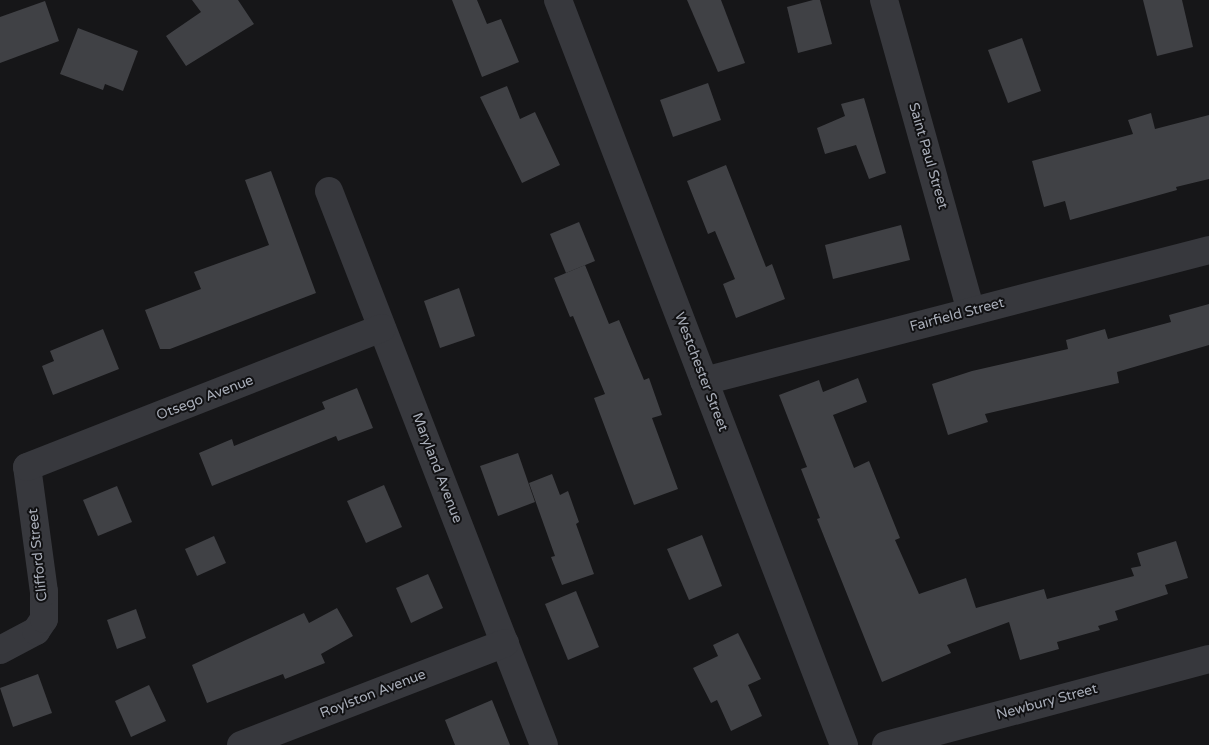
<!DOCTYPE html>
<style>
body{margin:0}
#map{position:relative;width:1209px;height:745px;overflow:hidden;background:#161618;font-family:"Varela Round",sans-serif}
div>[style]{position:absolute}
.building>*{inset:0;background:#404145}
.street>*{height:28px;margin:-14px;padding:0 14px;transform-origin:14px;border-radius:14px;background:#37383d}
span{translate:-50% -50%;white-space:nowrap;text-align:center;line-height:1.15;-webkit-text-stroke:4px #111113;paint-order:stroke}
.street-label{font-size:14px;color:#a8adb8}
</style>
<div id="map">
<div class="building">
<i style="clip-path:polygon(192px 0,238px 0,254px 24px,186px 66px,166px 36px,201px 12px)"></i>
<i style="clip-path:polygon(452px 0,477px 0,487px 24px,501px 19px,519px 62px,482px 77px)"></i>
<i style="clip-path:polygon(687px 0,721px 0,745px 63px,718px 72px)"></i>
<i style="clip-path:polygon(813px 0,820px 0,832px 44px,798px 53px,787px 7px)"></i>
<i style="clip-path:polygon(1143px 0,1182px 0,1193px 47px,1157px 56px)"></i>
<i style="clip-path:polygon(45px 1px,59px 41px,0 63px,0 17px)"></i>
<i style="clip-path:polygon(78px 28px,138px 51px,123px 91px,105px 84px,103px 90px,60px 74px)"></i>
<i style="clip-path:polygon(1022px 38px,1041px 91px,1008px 103px,988px 50px)"></i>
<i style="clip-path:polygon(708px 83px,721px 120px,673px 137px,660px 100px)"></i>
<i style="clip-path:polygon(507px 86px,520px 119px,535px 112px,560px 165px,522px 183px,480px 97px)"></i>
<i style="clip-path:polygon(864px 98px,886px 173px,869px 179px,856px 145px,825px 154px,817px 128px,845px 116px,841px 104px)"></i>
<i style="clip-path:polygon(1151px 113px,1155px 129px,1209px 115px,1209px 179px,1176px 187px,1177px 190px,1070px 220px,1065px 201px,1044px 207px,1032px 161px,1133px 134px,1128px 120px)"></i>
<i style="clip-path:polygon(726px 165px,766px 267px,772px 264px,785px 299px,736px 318px,723px 284px,735px 279px,715px 231px,708px 234px,687px 181px)"></i>
<i style="clip-path:polygon(271px 171px,316px 293px,170px 349px,160px 349px,145px 310px,201px 289px,194px 272px,269px 245px,245px 180px)"></i>
<i style="clip-path:polygon(579px 222px,595px 261px,566px 273px,550px 234px)"></i>
<i style="clip-path:polygon(901px 225px,910px 260px,833px 279px,825px 245px)"></i>
<i style="clip-path:polygon(585px 265px,609px 324px,619px 320px,644px 380px,649px 378px,662px 415px,652px 418px,678px 489px,634px 505px,594px 398px,605px 394px,573px 316px,570px 317px,554px 278px)"></i>
<i style="clip-path:polygon(459px 288px,475px 336px,440px 348px,424px 301px)"></i>
<i style="clip-path:polygon(1209px 304px,1209px 345px,1117px 372px,1119px 383px,985px 414px,988px 422px,948px 435px,932px 384px,972px 371px,1068px 349px,1066px 340px,1105px 329px,1108px 339px,1171px 322px,1169px 315px)"></i>
<i style="clip-path:polygon(103px 329px,119px 369px,53px 395px,42px 366px,54px 361px,50px 351px)"></i>
<i style="clip-path:polygon(858px 378px,867px 402px,833px 415px,854px 468px,869px 461px,900px 538px,895px 540px,919px 594px,966px 578px,976px 608px,1044px 589px,1047px 599px,1134px 576px,1131px 568px,1141px 566px,1137px 553px,1176px 541px,1188px 578px,1165px 585px,1168px 594px,1115px 611px,1118px 620px,1098px 626px,1100px 630px,1057px 642px,1059px 649px,1020px 660px,1009px 622px,947px 645px,951px 653px,882px 682px,817px 519px,820px 518px,801px 469px,807px 467px,779px 395px,819px 380px,823px 392px)"></i>
<i style="clip-path:polygon(357px 388px,373px 428px,338px 441px,336px 436px,212px 486px,199px 453px,232px 439px,234px 446px,325px 409px,322px 402px)"></i>
<i style="clip-path:polygon(518px 453px,535px 502px,498px 516px,480px 466px)"></i>
<i style="clip-path:polygon(552px 474px,560px 495px,568px 491px,579px 522px,576px 524px,594px 574px,562px 585px,551px 557px,555px 556px,529px 483px)"></i>
<i style="clip-path:polygon(384px 485px,402px 527px,366px 543px,347px 501px)"></i>
<i style="clip-path:polygon(117px 486px,132px 522px,98px 536px,83px 500px)"></i>
<i style="clip-path:polygon(702px 535px,722px 586px,689px 600px,667px 549px)"></i>
<i style="clip-path:polygon(214px 536px,226px 563px,197px 576px,185px 549px)"></i>
<i style="clip-path:polygon(428px 574px,443px 608px,411px 623px,396px 588px)"></i>
<i style="clip-path:polygon(576px 591px,599px 647px,568px 660px,545px 604px)"></i>
<i style="clip-path:polygon(337px 608px,353px 636px,321px 654px,325px 663px,285px 679px,283px 674px,207px 703px,192px 665px,304px 613px,309px 623px)"></i>
<i style="clip-path:polygon(136px 609px,146px 638px,117px 649px,107px 620px)"></i>
<i style="clip-path:polygon(738px 633px,761px 679px,748px 685px,762px 716px,731px 731px,717px 700px,711px 703px,693px 668px,718px 656px,713px 645px)"></i>
<i style="clip-path:polygon(38px 674px,52px 713px,13px 727px,0 688px)"></i>
<i style="clip-path:polygon(149px 685px,166px 721px,131px 737px,115px 701px)"></i>
<i style="clip-path:polygon(492px 700px,510px 745px,455px 745px,445px 720px)"></i>
</div>
<div class="street">
<i style="left:558px;top:0;width:798px;rotate:69deg"></i>
<i style="left:884px;top:0;width:323px;rotate:74.4deg"></i>
<i style="left:329px;top:191px;width:594px;rotate:68.79deg"></i>
<i style="left:704px;top:381px;width:522px;rotate:-14.54deg"></i>
<i style="left:0;top:650px;width:41px;rotate:-27.8deg"></i>
<i style="left:36px;top:631px;width:14px;rotate:-56deg"></i>
<i style="left:44px;top:619px;width:27px;rotate:-90deg"></i>
<i style="left:44px;top:592px;width:126px;rotate:-97.7deg"></i>
<i style="left:27px;top:467px;width:381px;rotate:-21.4deg"></i>
<i style="left:241px;top:745px;width:283px;rotate:-21.1deg"></i>
<i style="left:886px;top:745px;width:334px;rotate:-14.9deg"></i>
</div>
<div class="street-label">
<span style="left:928px;top:156px;rotate:74deg">Saint Paul Street</span>
<span style="left:957px;top:315px;rotate:-15deg">Fairfield Street</span>
<span style="left:701px;top:372px;rotate:69deg">Westchester Street</span>
<span style="left:205px;top:398px;rotate:-21deg">Otsego Avenue</span>
<span style="left:437px;top:468px;rotate:69deg">Maryland Avenue</span>
<span style="left:38px;top:555px;rotate:-96deg">Clifford Street</span>
<span style="left:373px;top:694px;rotate:-21deg">Roylston Avenue</span>
<span style="left:1047px;top:702px;rotate:-15deg">Newbury Street</span>
</div>
</div>
